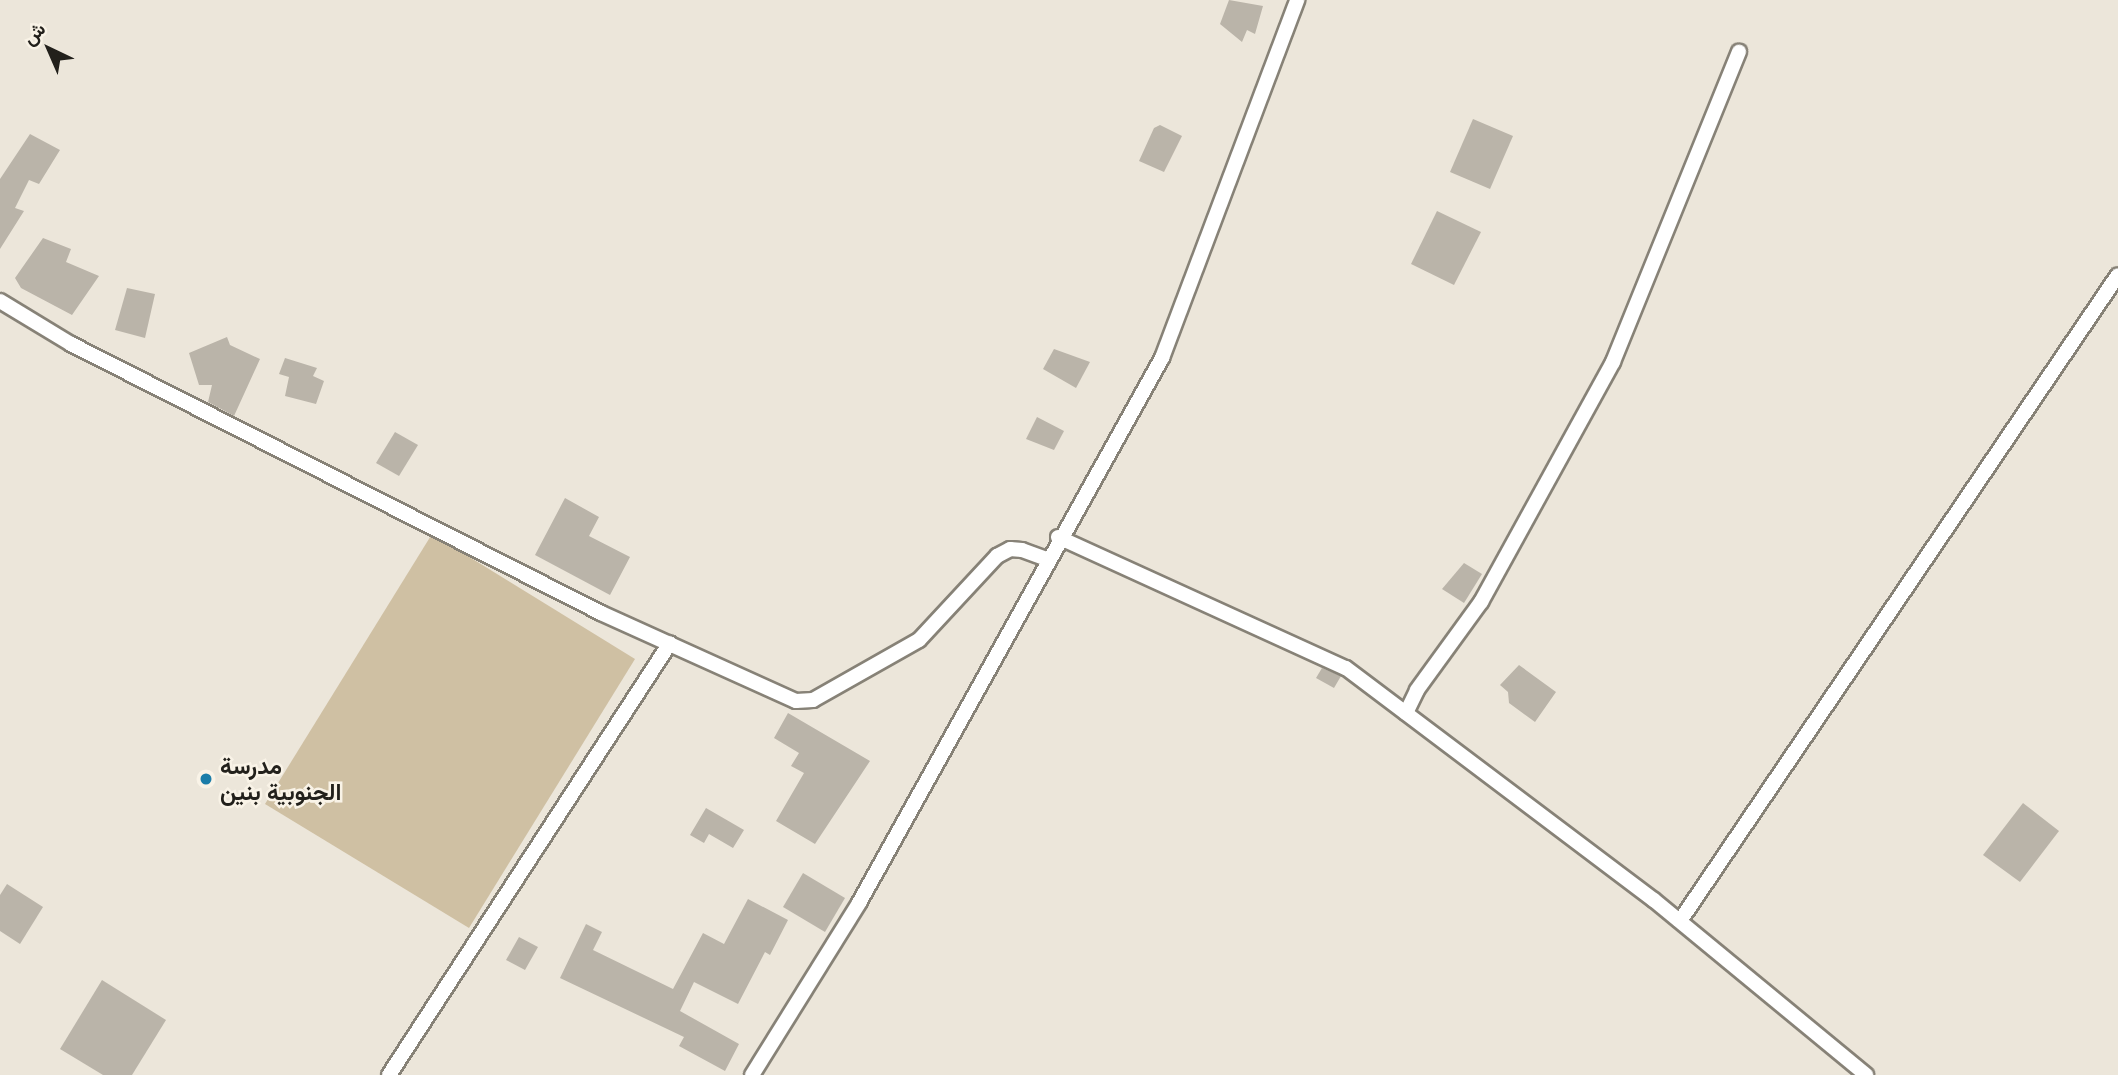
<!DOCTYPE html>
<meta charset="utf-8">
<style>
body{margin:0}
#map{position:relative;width:2118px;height:1075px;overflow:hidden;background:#ece6da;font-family:Arial,Vazirmatn,sans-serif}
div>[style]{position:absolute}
.green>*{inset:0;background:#cfc0a3}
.building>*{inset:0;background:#bab4a9}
.roads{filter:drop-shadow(2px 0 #878277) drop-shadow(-2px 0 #878277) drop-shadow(0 2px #878277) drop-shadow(0 -2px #878277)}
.street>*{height:14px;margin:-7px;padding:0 7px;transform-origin:7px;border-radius:7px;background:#fff}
.dots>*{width:19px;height:19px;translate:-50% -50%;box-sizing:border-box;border:4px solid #f9f3e7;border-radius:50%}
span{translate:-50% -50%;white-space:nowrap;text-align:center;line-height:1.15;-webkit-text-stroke:5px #f9f3e7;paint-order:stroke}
.poi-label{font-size:23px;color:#22201b;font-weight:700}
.left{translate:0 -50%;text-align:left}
.north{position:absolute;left:14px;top:14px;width:70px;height:70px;-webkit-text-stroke:5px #f9f3e7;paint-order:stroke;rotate:316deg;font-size:19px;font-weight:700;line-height:28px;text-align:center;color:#22201b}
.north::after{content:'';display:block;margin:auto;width:24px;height:32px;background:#22201b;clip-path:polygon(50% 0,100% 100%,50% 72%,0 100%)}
</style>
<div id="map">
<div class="green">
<i style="clip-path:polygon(432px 534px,635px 659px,469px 928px,265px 804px)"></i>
</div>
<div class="building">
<i style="clip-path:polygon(1229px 0,1263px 6px,1255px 34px,1247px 30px,1242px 42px,1220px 24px)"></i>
<i style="clip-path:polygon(1473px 119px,1513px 136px,1490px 189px,1450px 172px)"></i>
<i style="clip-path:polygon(1160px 125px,1182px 136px,1164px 172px,1139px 161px,1154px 128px)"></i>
<i style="clip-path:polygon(30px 134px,60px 150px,39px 184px,29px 180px,15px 208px,24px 211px,0 249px,0 179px)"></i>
<i style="clip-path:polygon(1437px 211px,1481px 232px,1454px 285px,1411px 264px)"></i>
<i style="clip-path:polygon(43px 238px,71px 249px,66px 262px,99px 276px,72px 315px,21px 288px,15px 278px)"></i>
<i style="clip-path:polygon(127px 288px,155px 294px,145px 338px,115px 330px)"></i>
<i style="clip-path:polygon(227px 337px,230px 345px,260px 359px,234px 416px,208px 402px,212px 385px,199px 385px,189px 353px)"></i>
<i style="clip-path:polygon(1054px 349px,1090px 362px,1076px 388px,1043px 369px)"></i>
<i style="clip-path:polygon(285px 358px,317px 368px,313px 376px,324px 381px,316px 404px,285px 396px,289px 377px,279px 374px)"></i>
<i style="clip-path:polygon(1037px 417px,1064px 431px,1054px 450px,1026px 439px)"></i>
<i style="clip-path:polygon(395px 432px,418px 445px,399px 476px,376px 463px)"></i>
<i style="clip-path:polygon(565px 498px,599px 517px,589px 536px,630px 557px,610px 595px,535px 555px)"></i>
<i style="clip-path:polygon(1464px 563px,1482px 574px,1464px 603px,1442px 589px)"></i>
<i style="clip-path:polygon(1519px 665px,1556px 692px,1535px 722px,1509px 703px,1508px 692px,1500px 685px)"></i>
<i style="clip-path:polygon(1322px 668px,1341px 676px,1334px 688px,1316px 678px)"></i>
<i style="clip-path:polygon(788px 713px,870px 761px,815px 844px,776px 821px,804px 773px,791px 766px,799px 753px,774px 738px)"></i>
<i style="clip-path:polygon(2023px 803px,2059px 831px,2020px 882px,1983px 855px)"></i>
<i style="clip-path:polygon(706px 808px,744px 830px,733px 848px,709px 834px,704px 843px,690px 835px)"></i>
<i style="clip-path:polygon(803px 873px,845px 898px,825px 932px,783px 907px)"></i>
<i style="clip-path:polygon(7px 884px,43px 907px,20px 944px,0 931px,0 895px)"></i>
<i style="clip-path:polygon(748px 899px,788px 920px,770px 955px,765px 952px,738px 1004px,694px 982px,680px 1011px,739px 1044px,725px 1071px,679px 1046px,684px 1037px,560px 978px,586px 924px,602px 932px,593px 950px,673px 989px,703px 933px,724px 944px)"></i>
<i style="clip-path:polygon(519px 937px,538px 947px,525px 970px,506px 960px)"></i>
<i style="clip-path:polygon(102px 980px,166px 1020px,132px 1075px,103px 1075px,60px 1049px)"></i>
</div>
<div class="roads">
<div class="street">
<i style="left:0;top:301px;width:83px;rotate:31.2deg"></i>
<i style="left:71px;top:344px;width:594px;rotate:26.91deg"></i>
<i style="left:601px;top:613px;width:214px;rotate:24.3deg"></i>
<i style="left:796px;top:701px;width:17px;rotate:-3deg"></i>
<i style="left:813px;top:700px;width:122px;rotate:-29.5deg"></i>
<i style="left:919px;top:640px;width:115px;rotate:-47.1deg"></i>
<i style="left:997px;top:556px;width:15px;rotate:-28deg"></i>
<i style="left:1010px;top:549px;width:12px;rotate:5deg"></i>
<i style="left:1022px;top:550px;width:27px;rotate:20deg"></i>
<i style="left:1058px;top:537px;width:316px;rotate:24.5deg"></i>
<i style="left:1346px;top:668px;width:386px;rotate:37deg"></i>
<i style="left:1654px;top:900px;width:275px;rotate:39.5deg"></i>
<i style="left:1406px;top:713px;width:25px;rotate:-64deg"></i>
<i style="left:1417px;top:690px;width:109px;rotate:-54deg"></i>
<i style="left:1481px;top:602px;width:274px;rotate:-61.2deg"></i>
<i style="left:1613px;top:362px;width:335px;rotate:-67.9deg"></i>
<i style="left:1680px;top:921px;width:780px;rotate:-55.86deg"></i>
<i style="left:389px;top:1075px;width:515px;rotate:-56.96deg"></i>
<i style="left:752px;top:1075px;width:203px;rotate:-58.1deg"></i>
<i style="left:859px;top:903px;width:624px;rotate:-60.93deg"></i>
<i style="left:1162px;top:358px;width:383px;rotate:-69.3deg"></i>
</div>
</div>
<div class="dots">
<i style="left:206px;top:779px;background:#1b7da9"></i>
</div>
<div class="poi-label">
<span class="left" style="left:220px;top:779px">مدرسة<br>الجنوبية بنين</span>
</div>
<div class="north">ش</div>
</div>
